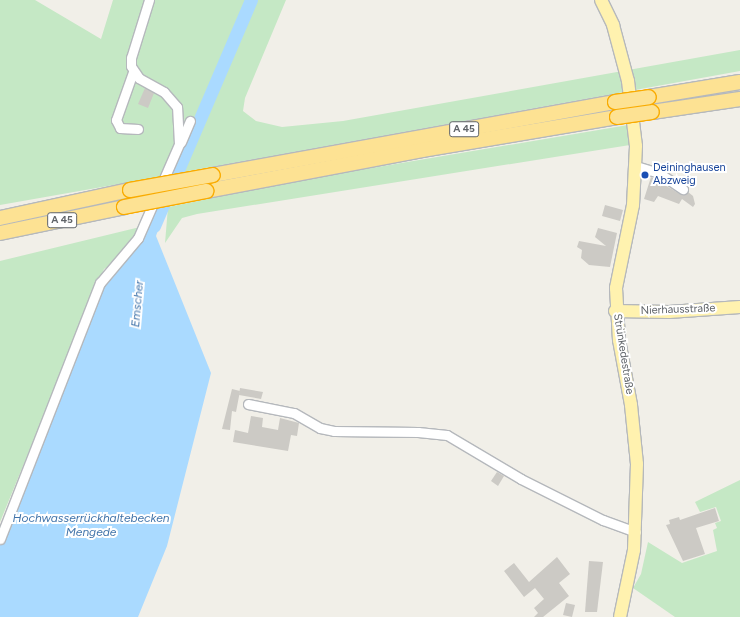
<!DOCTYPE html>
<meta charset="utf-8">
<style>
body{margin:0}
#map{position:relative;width:740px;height:617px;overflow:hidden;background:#f1efe8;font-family:Figtree,sans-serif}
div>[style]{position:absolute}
.green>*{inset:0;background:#c5e8c5}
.water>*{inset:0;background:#aadaff}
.river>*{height:13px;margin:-6.5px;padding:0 6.5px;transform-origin:6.5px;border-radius:6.5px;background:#aadaff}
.building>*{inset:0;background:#cccac5}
.roads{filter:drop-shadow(1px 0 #b5b8bc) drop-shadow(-1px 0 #b5b8bc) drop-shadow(0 1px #b5b8bc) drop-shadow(0 -1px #b5b8bc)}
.minor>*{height:9px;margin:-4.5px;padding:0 4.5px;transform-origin:4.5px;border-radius:4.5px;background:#fff}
.major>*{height:12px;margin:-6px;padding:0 6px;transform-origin:6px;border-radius:6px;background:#fff2af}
.highway>*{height:14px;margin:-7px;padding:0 7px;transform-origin:7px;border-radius:7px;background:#fde293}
.bridges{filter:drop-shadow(1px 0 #f9ab00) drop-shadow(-1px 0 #f9ab00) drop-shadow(0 1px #f9ab00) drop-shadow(0 -1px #f9ab00)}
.highway-bridge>*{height:14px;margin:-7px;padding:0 7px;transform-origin:7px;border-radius:7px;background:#fde293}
.dots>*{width:11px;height:11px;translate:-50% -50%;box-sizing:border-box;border:2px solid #fff;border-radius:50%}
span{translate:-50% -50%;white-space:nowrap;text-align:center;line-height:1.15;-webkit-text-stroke:4px #fff;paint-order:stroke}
.shield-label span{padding:1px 3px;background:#fff;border:1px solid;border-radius:3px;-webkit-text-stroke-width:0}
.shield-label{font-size:10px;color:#5f6368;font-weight:700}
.transit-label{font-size:11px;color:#164399}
.left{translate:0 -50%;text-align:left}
.street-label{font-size:11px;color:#5f6368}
.water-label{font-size:12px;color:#4174aa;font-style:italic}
</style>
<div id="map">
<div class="green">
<i style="clip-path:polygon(0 0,35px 0,101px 39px,113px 0,286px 0,245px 98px,243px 111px,256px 121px,282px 127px,343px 121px,740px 50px,740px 71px,178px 173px,203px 114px,176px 174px,0 205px)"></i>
<i style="clip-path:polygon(628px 125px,630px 145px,197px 214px,182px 218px,165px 243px,168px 207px,312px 178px)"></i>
<i style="clip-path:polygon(140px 227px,113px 263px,104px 269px,0 522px,0 261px)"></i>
<i style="clip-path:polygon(740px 480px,740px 617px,675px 617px,633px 588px,641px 574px,648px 542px,682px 563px,717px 551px,713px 530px,717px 528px,715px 523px,721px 521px,716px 507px,700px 512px,695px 502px)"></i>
</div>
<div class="water">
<i style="clip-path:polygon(165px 209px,156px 236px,211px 373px,167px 546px,138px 617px,0 617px,0 544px,102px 286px,118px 265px,133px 253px,152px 211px)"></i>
</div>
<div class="river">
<i style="left:154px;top:226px;width:246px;rotate:-66.8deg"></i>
</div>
<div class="building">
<i style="clip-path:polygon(145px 88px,154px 93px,148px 108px,138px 104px)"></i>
<i style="clip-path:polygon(651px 177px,680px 194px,688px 192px,693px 196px,695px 204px,693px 207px,682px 199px,679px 204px,658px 196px,654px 202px,644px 199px)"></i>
<i style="clip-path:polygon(605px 205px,623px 210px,620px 221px,602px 216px)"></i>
<i style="clip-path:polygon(598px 228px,617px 233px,610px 267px,589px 265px,581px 258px,582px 250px,577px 247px,579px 241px,606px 246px,595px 237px)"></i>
<i style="clip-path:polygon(240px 388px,263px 392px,261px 399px,239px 395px)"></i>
<i style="clip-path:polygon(232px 389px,240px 391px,236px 412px,232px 411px,230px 430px,222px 429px)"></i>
<i style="clip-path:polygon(251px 416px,263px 418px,262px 427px,278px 430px,280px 418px,299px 423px,297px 436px,291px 435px,288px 451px,233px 442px,235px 430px,248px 433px)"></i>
<i style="clip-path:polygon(497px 472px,504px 476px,498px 486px,491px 481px)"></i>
<i style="clip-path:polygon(715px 508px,719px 521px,696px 528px,705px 554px,683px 561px,666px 525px,670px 524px,669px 520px,679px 517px,680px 520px)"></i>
<i style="clip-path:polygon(557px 557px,570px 574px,559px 583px,569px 596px,543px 617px,534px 617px,538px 613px,534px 608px,544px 599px,535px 588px,524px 597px,504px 571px,514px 563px,529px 582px)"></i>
<i style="clip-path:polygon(589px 561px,603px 562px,597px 612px,585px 612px)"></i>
<i style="clip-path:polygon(566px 603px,575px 605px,572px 617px,563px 615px)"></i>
</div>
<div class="roads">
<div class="minor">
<i style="left:133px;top:72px;width:51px;rotate:109.5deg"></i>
<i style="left:116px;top:120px;width:9px;rotate:63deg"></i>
<i style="left:120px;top:128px;width:18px;rotate:3deg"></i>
<i style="left:181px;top:142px;width:23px;rotate:-67deg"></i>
<i style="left:636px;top:166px;width:24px;rotate:17deg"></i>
<i style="left:659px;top:173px;width:29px;rotate:34deg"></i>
<i style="left:248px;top:404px;width:47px;rotate:11.1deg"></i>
<i style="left:294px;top:413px;width:30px;rotate:30deg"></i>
<i style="left:320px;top:428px;width:14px;rotate:12deg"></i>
<i style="left:334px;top:431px;width:84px;rotate:0.7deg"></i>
<i style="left:418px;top:432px;width:29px;rotate:6deg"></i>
<i style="left:447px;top:435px;width:86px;rotate:30.7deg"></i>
<i style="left:521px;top:479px;width:92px;rotate:26.6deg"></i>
<i style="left:603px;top:520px;width:35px;rotate:20deg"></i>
<i style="left:0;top:539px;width:275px;rotate:-68.7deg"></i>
<i style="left:100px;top:283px;width:59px;rotate:-49.8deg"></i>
<i style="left:138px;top:238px;width:103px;rotate:-66.4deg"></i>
<i style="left:179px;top:144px;width:37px;rotate:-93deg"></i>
<i style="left:177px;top:107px;width:20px;rotate:-131deg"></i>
<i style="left:164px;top:92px;width:29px;rotate:-151deg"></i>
<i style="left:139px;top:78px;width:14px;rotate:-124deg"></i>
<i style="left:131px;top:66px;width:8px;rotate:-90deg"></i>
<i style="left:131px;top:58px;width:61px;rotate:-72.8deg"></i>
</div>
<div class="major">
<i style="left:601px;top:0;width:28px;rotate:64deg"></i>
<i style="left:613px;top:25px;width:58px;rotate:75deg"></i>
<i style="left:628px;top:81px;width:65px;rotate:83deg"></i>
<i style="left:636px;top:146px;width:59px;rotate:92.9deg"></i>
<i style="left:633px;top:205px;width:85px;rotate:101.6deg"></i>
<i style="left:616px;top:288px;width:52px;rotate:86.7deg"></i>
<i style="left:619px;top:340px;width:66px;rotate:79.5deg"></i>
<i style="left:631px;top:405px;width:59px;rotate:84.2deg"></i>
<i style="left:637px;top:464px;width:86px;rotate:92deg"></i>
<i style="left:634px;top:550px;width:68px;rotate:101.8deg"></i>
<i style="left:615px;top:311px;width:54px;rotate:1.1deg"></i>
<i style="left:669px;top:312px;width:71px;rotate:-4deg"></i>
</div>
<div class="highway">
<i style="left:649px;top:97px;width:92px;rotate:-9.4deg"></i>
<i style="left:652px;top:112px;width:89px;rotate:-8.4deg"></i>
<i style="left:213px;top:175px;width:409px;rotate:-10.3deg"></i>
<i style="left:206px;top:191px;width:220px;rotate:-10.7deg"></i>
<i style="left:422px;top:150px;width:198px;rotate:-9.6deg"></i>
<i style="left:0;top:218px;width:133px;rotate:-12.2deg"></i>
<i style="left:0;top:233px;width:127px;rotate:-11.8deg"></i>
</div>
</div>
<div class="bridges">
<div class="highway-bridge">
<i style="left:615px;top:102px;width:34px;rotate:-8deg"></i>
<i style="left:617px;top:117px;width:35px;rotate:-8deg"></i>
<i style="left:130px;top:190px;width:84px;rotate:-10.2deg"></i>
<i style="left:124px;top:207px;width:84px;rotate:-11deg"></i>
</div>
</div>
<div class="dots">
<i style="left:645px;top:175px;background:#1a4fb4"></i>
</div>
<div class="shield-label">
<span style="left:464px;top:129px">A 45</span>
<span style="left:62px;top:220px">A 45</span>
</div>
<div class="transit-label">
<span class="left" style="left:653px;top:175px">Deininghausen<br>Abzweig</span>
</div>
<div class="street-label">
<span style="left:678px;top:310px;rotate:-2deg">Nierhausstraße</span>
<span style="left:623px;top:354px;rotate:81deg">Strünkedestraße</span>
</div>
<div class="water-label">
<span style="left:138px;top:304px;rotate:-85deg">Emscher</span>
<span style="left:91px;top:526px">Hochwasserrückhaltebecken<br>Mengede</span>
</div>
</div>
